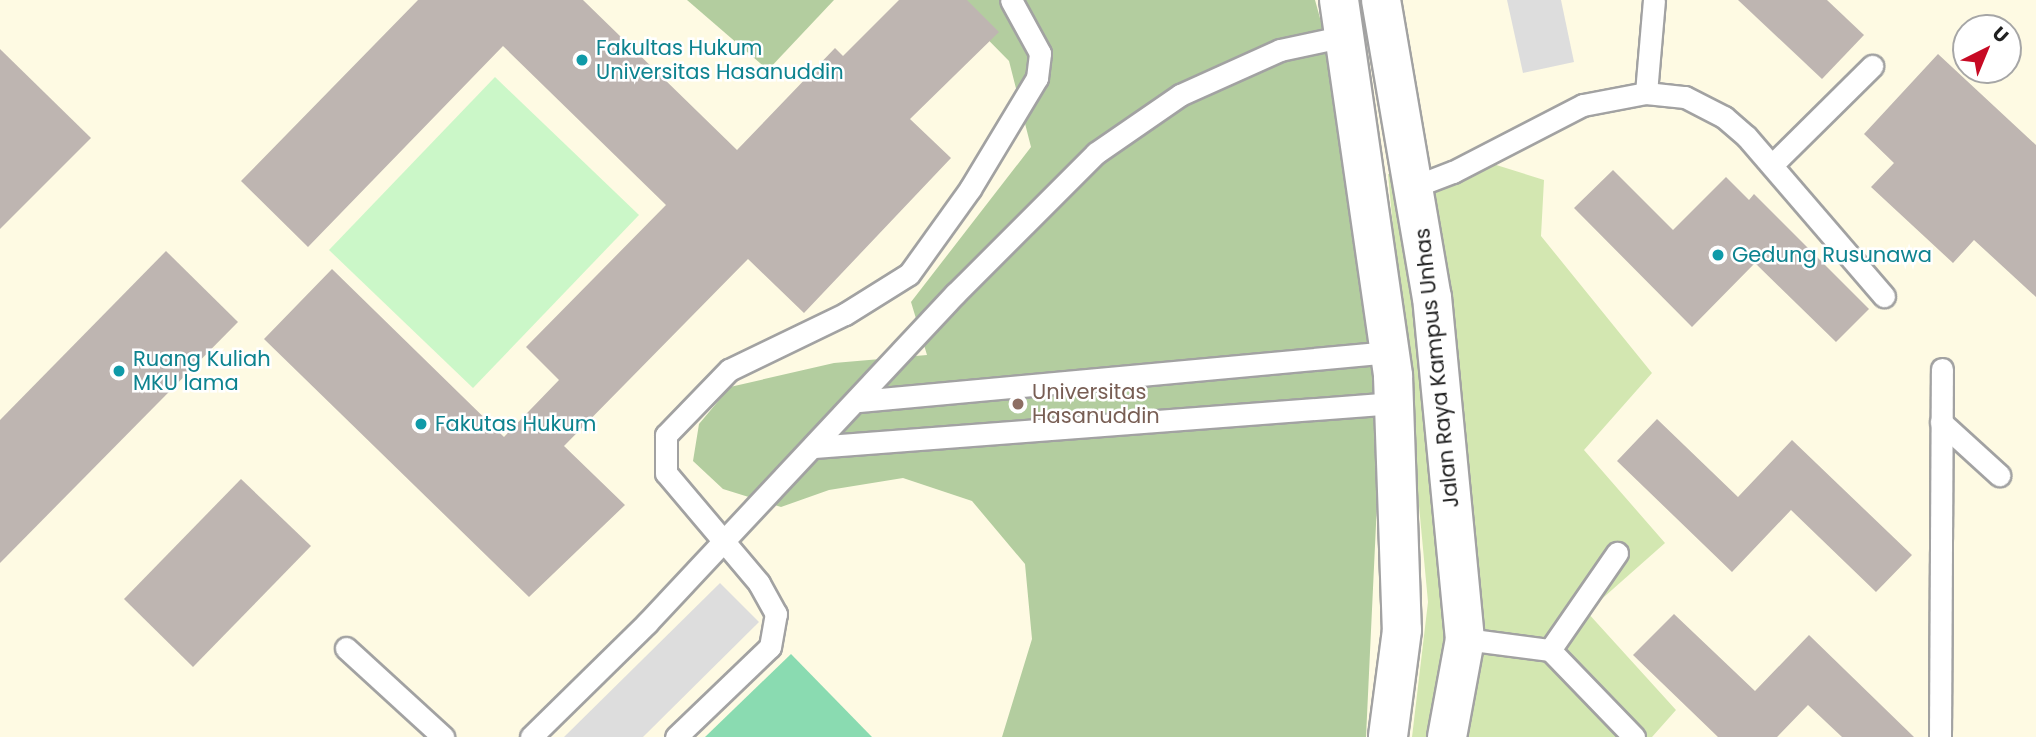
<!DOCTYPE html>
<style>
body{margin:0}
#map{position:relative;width:2036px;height:737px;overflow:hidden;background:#f0ece8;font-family:Poppins,sans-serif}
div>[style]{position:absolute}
.education>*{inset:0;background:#fefae3}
.grass>*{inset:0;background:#d3e7b1}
.forest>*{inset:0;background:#b3cd9f}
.park>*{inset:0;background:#cbf7c8}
.pitch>*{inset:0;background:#8adbb1}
.parking>*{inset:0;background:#ddd}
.building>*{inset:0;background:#beb5b1}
.roads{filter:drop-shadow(2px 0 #a2a2a2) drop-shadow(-2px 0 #a2a2a2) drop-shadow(0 2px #a2a2a2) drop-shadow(0 -2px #a2a2a2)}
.service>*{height:21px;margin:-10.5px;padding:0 10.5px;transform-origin:10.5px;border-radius:10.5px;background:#fff}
.tertiary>*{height:38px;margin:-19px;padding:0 19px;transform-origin:19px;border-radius:19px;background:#fff}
.dots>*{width:19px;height:19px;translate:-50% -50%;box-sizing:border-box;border:4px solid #fff;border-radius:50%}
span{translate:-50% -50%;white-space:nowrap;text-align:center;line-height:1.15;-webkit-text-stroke:5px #fff;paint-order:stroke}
.culture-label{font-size:21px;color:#0d838f}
.left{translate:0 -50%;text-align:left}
.street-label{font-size:21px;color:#212121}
.education-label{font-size:21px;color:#785e54}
.north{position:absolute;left:1952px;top:14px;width:70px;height:70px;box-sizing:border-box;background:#fff;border:2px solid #a6a6a6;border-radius:50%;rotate:43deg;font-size:19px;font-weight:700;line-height:28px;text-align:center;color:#212121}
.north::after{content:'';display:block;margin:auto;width:24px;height:32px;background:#c70a24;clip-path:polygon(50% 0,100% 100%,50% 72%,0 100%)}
</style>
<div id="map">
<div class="education">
<i style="clip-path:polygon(evenodd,0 0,2036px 0,2036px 737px,0 737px,0 0,1966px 28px,2008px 28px,2008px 70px,1966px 70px,1966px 28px)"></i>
</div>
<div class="grass">
<i style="clip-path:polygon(1477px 159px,1544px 180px,1541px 236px,1652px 373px,1584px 450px,1665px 543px,1587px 612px,1676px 710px,1652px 737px,1412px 737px,1428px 602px,1388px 174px)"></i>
</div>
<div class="forest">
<i style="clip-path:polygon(687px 0,834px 0,768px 70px)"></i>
<i style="clip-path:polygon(949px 0,1315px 0,1346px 112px,1367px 261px,1378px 482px,1366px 737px,1002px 737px,1032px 639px,1025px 564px,972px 501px,903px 478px,829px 490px,781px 507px,723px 489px,693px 461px,699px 424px,730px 387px,834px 363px,927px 355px,911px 302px,1031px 147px,1009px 61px)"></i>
</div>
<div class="park">
<i style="clip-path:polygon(495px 77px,639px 215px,473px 388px,329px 250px)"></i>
</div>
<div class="pitch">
<i style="clip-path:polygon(791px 654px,872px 737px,705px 737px)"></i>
</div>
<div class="parking">
<i style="clip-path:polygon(1507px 0,1561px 0,1574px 62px,1523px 73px)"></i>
<i style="clip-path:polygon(720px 583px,759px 622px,643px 737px,564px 737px)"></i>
</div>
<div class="building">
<i style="clip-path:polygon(418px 0,583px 0,737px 150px,835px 48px,843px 56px,899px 0,967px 0,999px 32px,910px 119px,951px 158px,804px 313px,748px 259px,564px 446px,625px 505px,529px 597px,264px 339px,332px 269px,504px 437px,559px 380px,526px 347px,666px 205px,503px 46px,308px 247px,241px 181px)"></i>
<i style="clip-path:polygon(1738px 0,1827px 0,1864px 35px,1822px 79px)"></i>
<i style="clip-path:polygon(0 49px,91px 138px,0 229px)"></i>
<i style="clip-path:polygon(1938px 54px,2036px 145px,2036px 297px,1974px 240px,1953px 263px,1871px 187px,1894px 163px,1864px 134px)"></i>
<i style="clip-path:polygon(1613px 170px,1673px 230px,1726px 177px,1749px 200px,1754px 194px,1869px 309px,1836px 342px,1755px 263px,1692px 327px,1574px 208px)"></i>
<i style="clip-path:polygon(166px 251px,238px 322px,0 563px,0 420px)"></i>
<i style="clip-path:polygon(1657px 419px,1738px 497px,1792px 440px,1912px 555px,1876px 592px,1791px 510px,1732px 572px,1617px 461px)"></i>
<i style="clip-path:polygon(241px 479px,311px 546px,193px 667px,124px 599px)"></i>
<i style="clip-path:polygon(1674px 614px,1755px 691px,1809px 635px,1914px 737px,1842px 737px,1808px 705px,1777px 737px,1718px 737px,1633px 655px)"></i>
</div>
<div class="roads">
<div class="service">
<i style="left:1646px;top:93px;width:93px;rotate:-85.1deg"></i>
<i style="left:1772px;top:165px;width:141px;rotate:-44.7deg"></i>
<i style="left:1416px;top:186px;width:40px;rotate:-21deg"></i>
<i style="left:1453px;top:172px;width:146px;rotate:-27.3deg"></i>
<i style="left:1583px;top:105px;width:64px;rotate:-10.8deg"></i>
<i style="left:1646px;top:93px;width:39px;rotate:6deg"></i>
<i style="left:1685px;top:97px;width:44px;rotate:27.1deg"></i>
<i style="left:1724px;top:117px;width:30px;rotate:41deg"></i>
<i style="left:1747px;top:137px;width:210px;rotate:49.3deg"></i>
<i style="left:859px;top:401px;width:533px;rotate:-5.27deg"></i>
<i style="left:1941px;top:422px;width:79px;rotate:42.4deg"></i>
<i style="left:814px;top:447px;width:582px;rotate:-4.34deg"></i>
<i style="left:1465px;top:639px;width:86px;rotate:7.4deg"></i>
<i style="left:1550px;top:650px;width:121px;rotate:46deg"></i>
<i style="left:346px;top:648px;width:132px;rotate:42.5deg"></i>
<i style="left:1550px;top:650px;width:118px;rotate:-55.4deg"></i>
<i style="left:531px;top:737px;width:163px;rotate:-44.5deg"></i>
<i style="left:647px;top:623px;width:451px;rotate:-46.9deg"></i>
<i style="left:955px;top:294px;width:199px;rotate:-45deg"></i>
<i style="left:1096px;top:153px;width:102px;rotate:-34.6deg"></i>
<i style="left:1180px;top:95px;width:110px;rotate:-24.2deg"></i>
<i style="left:1280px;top:50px;width:67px;rotate:-12deg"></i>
<i style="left:676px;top:737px;width:130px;rotate:-43.8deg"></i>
<i style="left:770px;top:647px;width:34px;rotate:-80deg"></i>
<i style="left:776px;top:614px;width:35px;rotate:-119deg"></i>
<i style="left:759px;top:583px;width:144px;rotate:-130.2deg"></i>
<i style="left:666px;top:473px;width:38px;rotate:-90deg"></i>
<i style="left:666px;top:435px;width:91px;rotate:-45.9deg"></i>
<i style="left:729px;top:370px;width:129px;rotate:-25.8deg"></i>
<i style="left:845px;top:314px;width:75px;rotate:-32deg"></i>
<i style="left:909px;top:274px;width:105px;rotate:-54.3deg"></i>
<i style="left:970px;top:189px;width:130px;rotate:-58.9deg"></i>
<i style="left:1037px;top:78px;width:25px;rotate:-83deg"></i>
<i style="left:1040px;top:53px;width:60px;rotate:-118.7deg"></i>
<i style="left:1940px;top:737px;width:368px;rotate:-89.7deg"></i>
</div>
<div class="tertiary">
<i style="left:1339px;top:0;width:380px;rotate:81.8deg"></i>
<i style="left:1393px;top:376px;width:254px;rotate:88deg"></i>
<i style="left:1402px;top:630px;width:108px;rotate:97.5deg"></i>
<i style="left:1381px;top:0;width:301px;rotate:80.3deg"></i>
<i style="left:1432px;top:297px;width:344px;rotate:84.5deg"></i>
<i style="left:1465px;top:639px;width:100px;rotate:100.4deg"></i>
</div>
</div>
<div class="dots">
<i style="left:582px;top:60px;background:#0f9aa8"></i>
<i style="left:1718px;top:255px;background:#0f9aa8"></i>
<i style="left:119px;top:371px;background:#0f9aa8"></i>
<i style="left:1018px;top:404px;background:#8d6e63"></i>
<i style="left:421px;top:424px;background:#0f9aa8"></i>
</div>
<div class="culture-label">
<span class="left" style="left:596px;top:60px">Fakultas Hukum<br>Universitas Hasanuddin</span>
<span class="left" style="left:1732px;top:255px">Gedung Rusunawa</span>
<span class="left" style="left:133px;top:371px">Ruang Kuliah<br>MKU lama</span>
<span class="left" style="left:435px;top:424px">Fakutas Hukum</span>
</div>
<div class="street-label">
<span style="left:1437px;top:368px;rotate:-96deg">Jalan Raya Kampus Unhas</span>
</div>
<div class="education-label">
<span class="left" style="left:1032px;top:404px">Universitas<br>Hasanuddin</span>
</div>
<div class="north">U</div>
</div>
